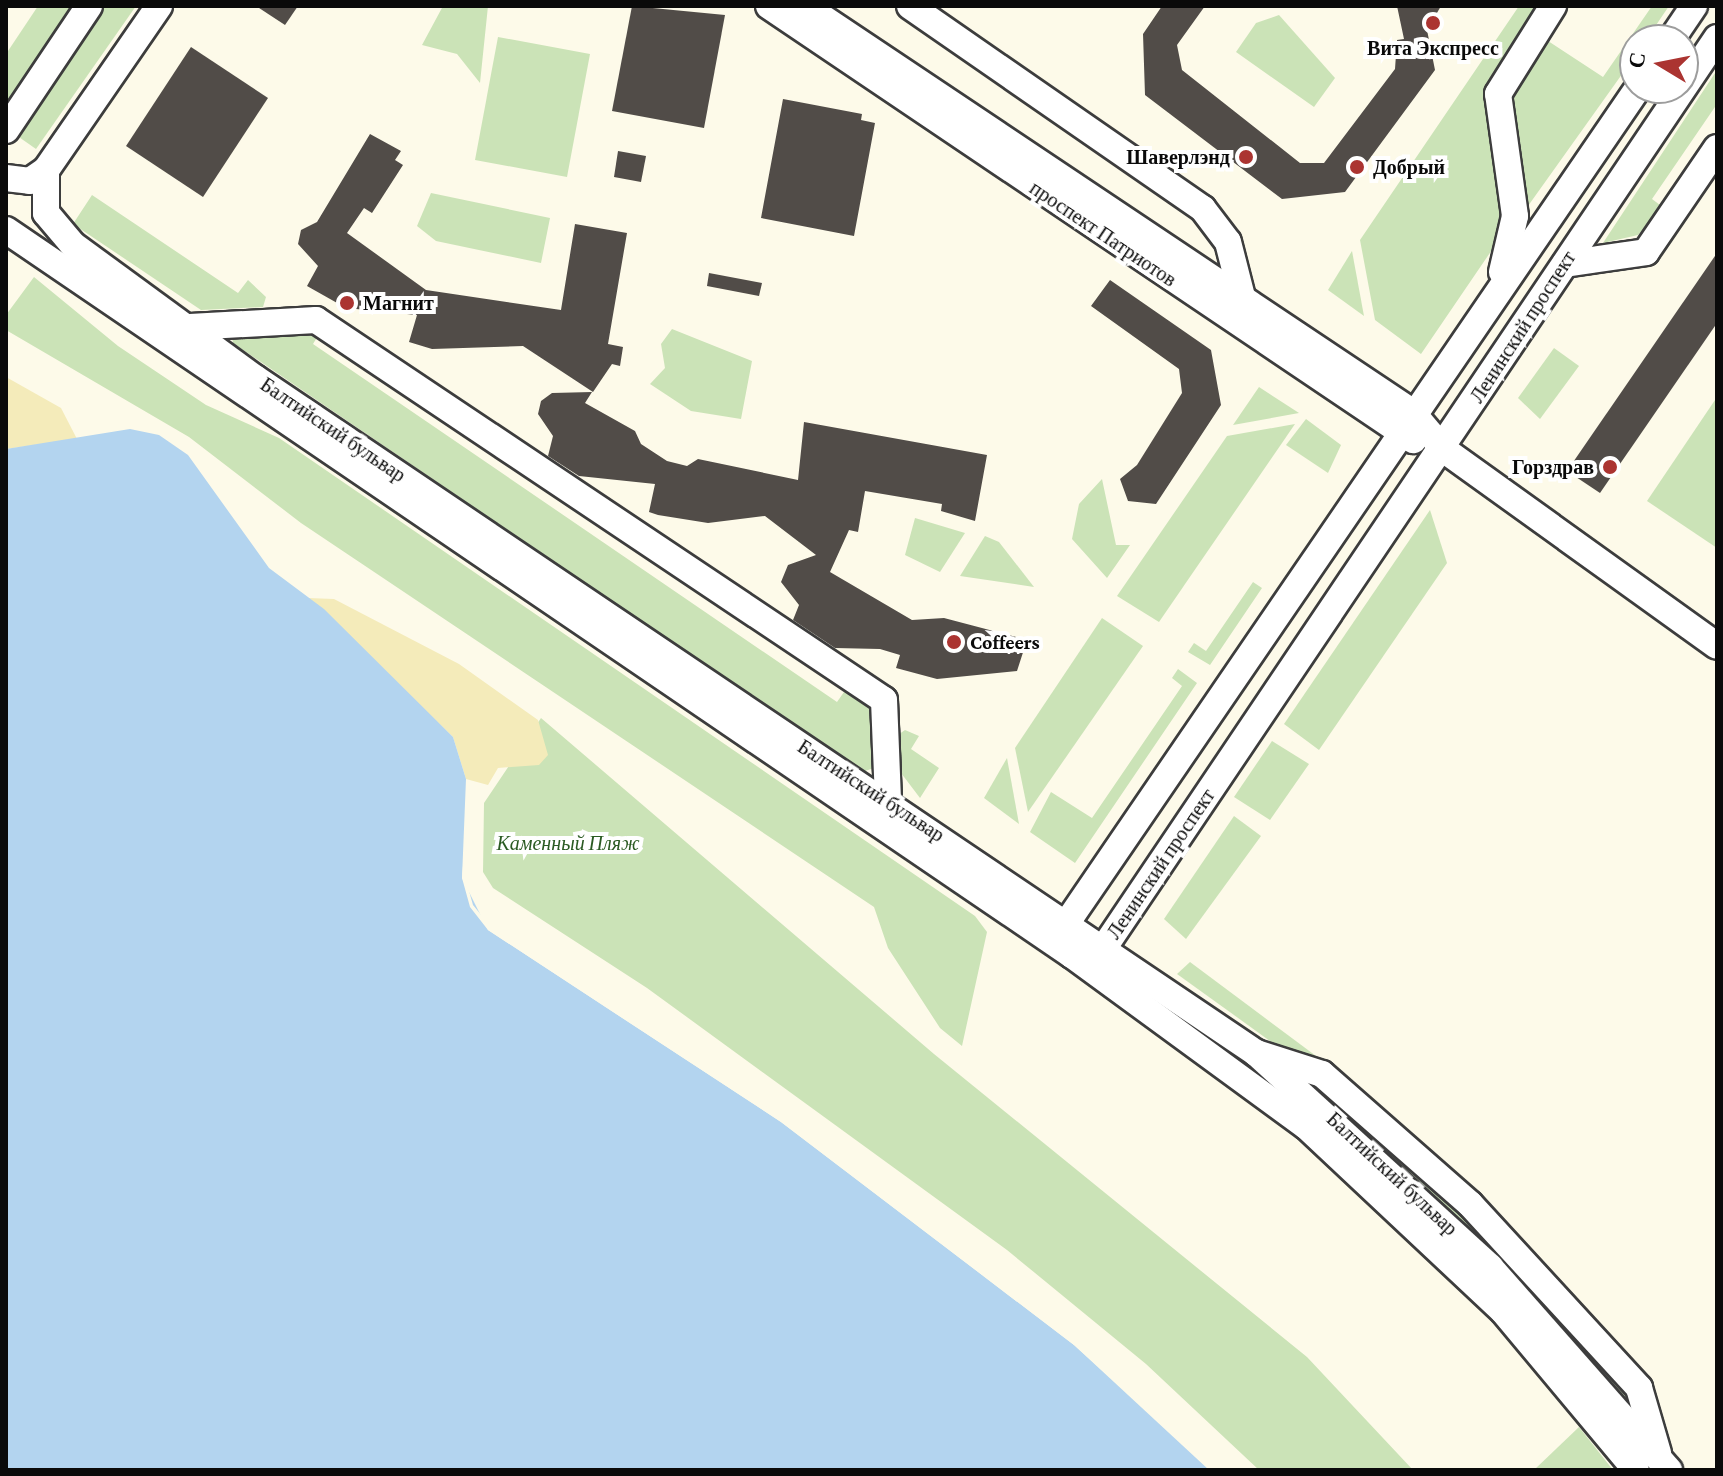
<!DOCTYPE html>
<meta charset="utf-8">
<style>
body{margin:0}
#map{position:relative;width:1723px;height:1476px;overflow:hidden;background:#fdfae9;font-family:"Crimson Pro",serif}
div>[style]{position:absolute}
.green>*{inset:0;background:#cbe3b7}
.sand>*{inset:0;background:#f4ebba}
.water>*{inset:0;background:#b3d4ef}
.pier>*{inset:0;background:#fdfae9}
.building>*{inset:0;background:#514c48}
.roads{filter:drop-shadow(2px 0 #3d3d3d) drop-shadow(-2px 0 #3d3d3d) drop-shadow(0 2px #3d3d3d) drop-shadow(0 -2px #3d3d3d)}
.minor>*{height:26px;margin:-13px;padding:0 13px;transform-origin:13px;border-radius:13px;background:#fff}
.dots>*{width:22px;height:22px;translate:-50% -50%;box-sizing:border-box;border:4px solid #fff;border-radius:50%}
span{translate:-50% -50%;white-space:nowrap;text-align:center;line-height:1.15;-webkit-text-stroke:8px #fff;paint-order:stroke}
.poi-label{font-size:20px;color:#0a0a0a;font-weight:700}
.right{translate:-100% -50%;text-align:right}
.left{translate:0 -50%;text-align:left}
.street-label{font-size:20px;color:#0a0a0a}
.park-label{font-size:20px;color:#2a5a22;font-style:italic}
.frame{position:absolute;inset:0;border:8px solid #0a0a0a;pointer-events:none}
.north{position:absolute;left:1619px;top:24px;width:80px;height:80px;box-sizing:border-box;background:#fff;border:2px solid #9d9d9d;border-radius:50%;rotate:280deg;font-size:22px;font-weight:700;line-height:32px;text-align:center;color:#0a0a0a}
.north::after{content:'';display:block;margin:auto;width:28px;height:36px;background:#ab3431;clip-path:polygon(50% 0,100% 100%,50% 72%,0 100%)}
</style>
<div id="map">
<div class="green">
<i style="clip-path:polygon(38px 6px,71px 6px,6px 103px,6px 54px)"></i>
<i style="clip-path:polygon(102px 6px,136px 6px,36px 149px,16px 135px)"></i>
<i style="clip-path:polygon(443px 6px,488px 6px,480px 83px,457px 54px,422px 45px)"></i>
<i style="clip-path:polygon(1519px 6px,1537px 8px,1489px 84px,1505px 199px,1498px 241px,1421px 354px,1375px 320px,1360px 240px)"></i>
<i style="clip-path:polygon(1652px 6px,1669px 6px,1646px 40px,1635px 40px,1635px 56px,1528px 206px,1509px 88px,1545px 39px,1603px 77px)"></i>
<i style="clip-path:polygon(1279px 15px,1335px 78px,1314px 107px,1236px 52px,1256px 23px)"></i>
<i style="clip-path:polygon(498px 37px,590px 54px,567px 177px,475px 160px)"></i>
<i style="clip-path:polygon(1717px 70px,1717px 104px,1652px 199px,1664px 208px,1638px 235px,1603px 243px)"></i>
<i style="clip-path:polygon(431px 193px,550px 218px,541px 263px,436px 241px,417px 226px)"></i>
<i style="clip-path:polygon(92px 195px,238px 293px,248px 280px,266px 297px,263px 307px,201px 310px,73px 224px)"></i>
<i style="clip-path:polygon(1352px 251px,1364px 316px,1328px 290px)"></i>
<i style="clip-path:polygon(34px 277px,118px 346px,206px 405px,279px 438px,975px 916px,987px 932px,962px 1046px,940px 1028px,888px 948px,874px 907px,301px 523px,189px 437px,6px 330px,6px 315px)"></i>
<i style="clip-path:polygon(279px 326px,319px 334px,313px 344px,837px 702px,844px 692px,867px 700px,876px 716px,874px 768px,862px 772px,233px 343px,232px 336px)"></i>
<i style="clip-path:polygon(672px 329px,752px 361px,741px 419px,691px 411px,650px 384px,665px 368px,661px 344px)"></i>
<i style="clip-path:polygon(1554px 348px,1579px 366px,1540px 419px,1518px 398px)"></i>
<i style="clip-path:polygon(1259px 387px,1299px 413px,1233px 425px)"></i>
<i style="clip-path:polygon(1717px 397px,1717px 548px,1647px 501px)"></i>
<i style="clip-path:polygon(1306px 419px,1341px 445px,1328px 473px,1286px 445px)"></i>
<i style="clip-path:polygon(1295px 424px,1159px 622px,1117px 596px,1227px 436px)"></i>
<i style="clip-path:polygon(1102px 479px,1116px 545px,1130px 545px,1107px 578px,1072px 539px,1079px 504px)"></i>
<i style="clip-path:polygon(1430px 510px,1447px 563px,1319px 750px,1284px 724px)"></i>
<i style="clip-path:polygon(915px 518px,965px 533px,940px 572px,905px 555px)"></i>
<i style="clip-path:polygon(985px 536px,999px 542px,1034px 587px,960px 576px)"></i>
<i style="clip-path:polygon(1253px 582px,1262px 588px,1210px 665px,1188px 652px,1194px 643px,1206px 651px)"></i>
<i style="clip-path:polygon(1102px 618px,1143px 646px,1028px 812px,1015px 748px)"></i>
<i style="clip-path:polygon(1178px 669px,1197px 683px,1075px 863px,1030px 832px,1051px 792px,1092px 818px,1182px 686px,1172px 678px)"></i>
<i style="clip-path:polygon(541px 718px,934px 1054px,1307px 1357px,1413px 1470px,1259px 1470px,1146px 1364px,1007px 1250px,647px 988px,493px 888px,483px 872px,484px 803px)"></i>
<i style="clip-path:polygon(905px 730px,919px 736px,911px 749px,939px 768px,920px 798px,898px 769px,895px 737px)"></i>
<i style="clip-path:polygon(1272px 741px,1309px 764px,1270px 820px,1234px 797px)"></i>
<i style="clip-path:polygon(1007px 758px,1019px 824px,984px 798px)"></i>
<i style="clip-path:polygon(1234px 816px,1261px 836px,1186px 939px,1164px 919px)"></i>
<i style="clip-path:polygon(1190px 962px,1316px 1056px,1318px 1060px,1277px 1046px,1177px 974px)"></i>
<i style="clip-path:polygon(1306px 1077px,1464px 1212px,1631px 1394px,1636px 1414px,1526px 1289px,1299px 1078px)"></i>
<i style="clip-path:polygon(1579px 1427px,1613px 1470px,1534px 1470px)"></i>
</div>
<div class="sand">
<i style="clip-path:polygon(6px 377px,61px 408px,77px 439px,6px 449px)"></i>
<i style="clip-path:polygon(308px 598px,334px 599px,459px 664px,538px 720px,548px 755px,539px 765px,498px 768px,488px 785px,466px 779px,453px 737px)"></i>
</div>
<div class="water">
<i style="clip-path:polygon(130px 429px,159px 435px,188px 455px,269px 568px,324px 609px,453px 737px,466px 779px,462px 878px,488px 930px,781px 1122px,1074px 1345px,1209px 1470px,6px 1470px,6px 449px)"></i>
</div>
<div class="pier">
<i style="clip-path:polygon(470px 778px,465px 877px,473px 905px,491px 927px,784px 1118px,1076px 1342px,1213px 1470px,1074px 1345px,781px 1122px,488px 930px,470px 907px,462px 878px)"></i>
</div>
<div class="building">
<i style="clip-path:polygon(256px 6px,298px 6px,285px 25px)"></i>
<i style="clip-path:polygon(632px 6px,725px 15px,704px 128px,612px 111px)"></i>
<i style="clip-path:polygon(1162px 6px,1205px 6px,1177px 45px,1182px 70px,1300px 163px,1324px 163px,1395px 69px,1397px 40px,1404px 39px,1397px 6px,1441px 6px,1427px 30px,1435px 70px,1345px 192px,1282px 199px,1145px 95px,1143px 34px)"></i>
<i style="clip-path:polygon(191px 47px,268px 98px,203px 197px,126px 146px)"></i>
<i style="clip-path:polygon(783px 99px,862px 114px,861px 120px,875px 123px,854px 236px,761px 218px)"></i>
<i style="clip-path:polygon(370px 134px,401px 151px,395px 160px,403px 165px,372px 213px,364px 208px,347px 233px,426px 290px,561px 310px,575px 224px,627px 233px,608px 344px,623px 347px,620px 366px,612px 364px,593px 392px,523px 346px,432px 349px,409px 342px,417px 315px,346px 308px,307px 286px,318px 266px,298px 244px,301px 230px,317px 222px)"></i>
<i style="clip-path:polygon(618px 151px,646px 156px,641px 182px,614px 177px)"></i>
<i style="clip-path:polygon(1717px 253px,1717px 323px,1600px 493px,1567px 471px)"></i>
<i style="clip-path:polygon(709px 273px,762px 283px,759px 296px,707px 286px)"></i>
<i style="clip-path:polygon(1110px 280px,1211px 350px,1221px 405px,1156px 504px,1128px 501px,1120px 479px,1137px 465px,1182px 393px,1179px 369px,1091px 306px)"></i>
<i style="clip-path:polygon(592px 392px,585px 403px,635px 431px,641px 444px,667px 461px,687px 466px,698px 459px,798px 480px,804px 422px,987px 455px,975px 521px,941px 511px,942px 504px,865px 491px,858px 532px,849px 530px,830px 572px,912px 620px,944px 618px,1027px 640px,1017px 671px,937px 679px,896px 668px,900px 655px,880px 649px,835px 648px,793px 620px,799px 605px,781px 582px,788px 565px,816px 555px,765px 516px,708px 523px,658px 515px,649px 512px,655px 484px,579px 476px,548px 456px,553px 436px,538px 414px,541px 401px,552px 393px)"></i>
</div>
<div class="roads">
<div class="minor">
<i style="left:769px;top:6px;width:777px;rotate:33.98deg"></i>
<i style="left:805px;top:6px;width:730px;rotate:33.78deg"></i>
<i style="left:1412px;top:412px;width:48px;rotate:50deg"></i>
<i style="left:1443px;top:449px;width:337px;rotate:35.7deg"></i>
<i style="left:910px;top:6px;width:356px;rotate:34.7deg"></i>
<i style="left:1203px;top:209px;width:41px;rotate:52.9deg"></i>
<i style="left:1228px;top:242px;width:57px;rotate:75.7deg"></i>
<i style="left:1671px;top:40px;width:41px;rotate:-55.9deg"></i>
<i style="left:1638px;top:88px;width:1009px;rotate:124.38deg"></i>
<i style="left:1068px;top:921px;width:34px;rotate:83deg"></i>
<i style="left:1072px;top:955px;width:34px;rotate:-15deg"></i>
<i style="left:1105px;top:946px;width:1095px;rotate:-56.02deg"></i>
<i style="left:6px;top:130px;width:149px;rotate:-56.2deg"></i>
<i style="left:46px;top:170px;width:43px;rotate:90deg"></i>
<i style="left:46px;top:213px;width:42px;rotate:49.8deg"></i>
<i style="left:73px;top:245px;width:225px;rotate:36.2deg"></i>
<i style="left:255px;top:378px;width:1207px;rotate:33.99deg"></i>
<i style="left:1256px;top:1053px;width:317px;rotate:42.4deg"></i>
<i style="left:1490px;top:1267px;width:271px;rotate:48.6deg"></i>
<i style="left:6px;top:178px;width:24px;rotate:7deg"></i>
<i style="left:30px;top:181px;width:19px;rotate:-35deg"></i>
<i style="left:46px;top:170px;width:199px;rotate:-55.4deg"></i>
<i style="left:6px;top:230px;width:1289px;rotate:34.22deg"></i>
<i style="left:1072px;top:955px;width:290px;rotate:36.2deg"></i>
<i style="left:1306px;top:1126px;width:270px;rotate:43.2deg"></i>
<i style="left:1503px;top:1311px;width:207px;rotate:50.1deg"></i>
<i style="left:1565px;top:264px;width:82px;rotate:-8.4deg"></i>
<i style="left:1646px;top:252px;width:126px;rotate:-55.7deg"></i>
<i style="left:1502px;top:272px;width:57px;rotate:-76.9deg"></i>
<i style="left:1515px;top:216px;width:123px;rotate:-97.9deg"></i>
<i style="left:1498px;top:94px;width:104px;rotate:-58deg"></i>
<i style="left:190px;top:327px;width:126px;rotate:-3.2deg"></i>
<i style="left:316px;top:320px;width:683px;rotate:33.78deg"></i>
<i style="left:884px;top:700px;width:100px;rotate:87.7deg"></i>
<i style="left:1256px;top:1053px;width:69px;rotate:17.7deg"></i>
<i style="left:1322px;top:1074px;width:197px;rotate:41.3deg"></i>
<i style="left:1470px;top:1204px;width:250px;rotate:47.4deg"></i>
<i style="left:1639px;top:1388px;width:68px;rotate:73.7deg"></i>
</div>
</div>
<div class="dots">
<i style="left:1433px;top:23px;background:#ab3431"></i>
<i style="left:1246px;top:157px;background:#ab3431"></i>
<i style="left:1357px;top:167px;background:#ab3431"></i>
<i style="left:347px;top:303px;background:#ab3431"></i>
<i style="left:1610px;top:467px;background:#ab3431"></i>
<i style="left:954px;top:642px;background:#ab3431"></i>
</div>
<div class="poi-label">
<span style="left:1433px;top:48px">Вита Экспресс</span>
<span class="right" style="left:1230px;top:157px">Шаверлэнд</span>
<span class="left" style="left:1373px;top:167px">Добрый</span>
<span class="left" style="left:363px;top:303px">Магнит</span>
<span class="right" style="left:1594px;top:467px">Горздрав</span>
<span class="left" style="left:970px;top:642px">Coffeers</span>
</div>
<div class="street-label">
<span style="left:1103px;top:234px;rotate:34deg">проспект Патриотов</span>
<span style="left:1523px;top:327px;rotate:-57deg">Ленинский проспект</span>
<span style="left:333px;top:430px;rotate:34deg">Балтийский бульвар</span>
<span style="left:871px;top:791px;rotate:33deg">Балтийский бульвар</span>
<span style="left:1161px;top:864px;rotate:-56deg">Ленинский проспект</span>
<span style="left:1392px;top:1174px;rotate:43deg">Балтийский бульвар</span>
</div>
<div class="park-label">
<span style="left:568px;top:843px">Каменный Пляж</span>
</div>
<div class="frame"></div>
<div class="north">С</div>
</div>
